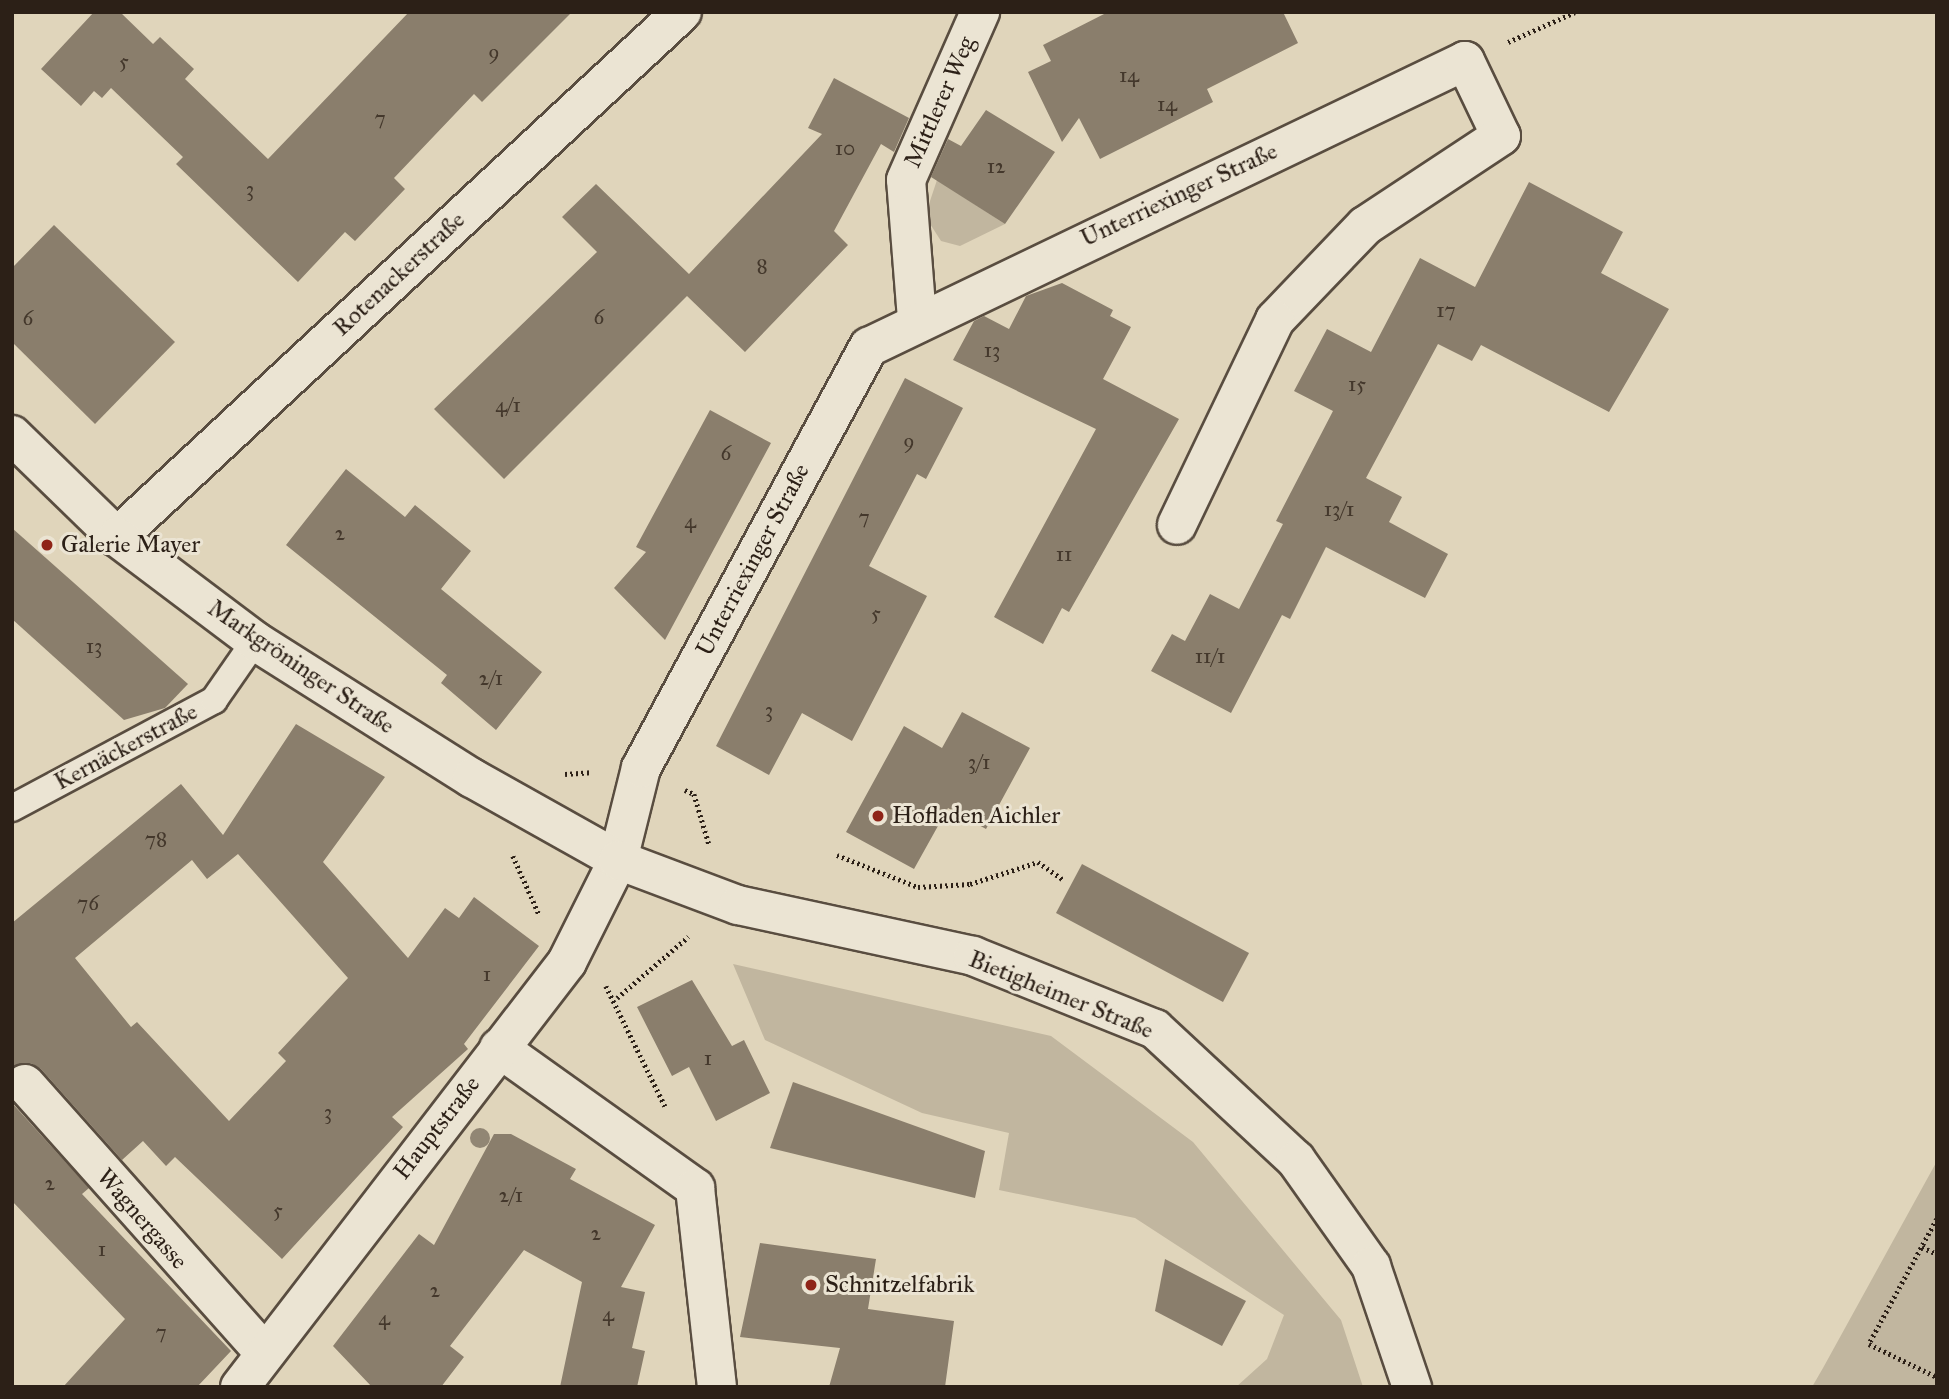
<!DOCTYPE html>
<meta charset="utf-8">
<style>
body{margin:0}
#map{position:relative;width:1949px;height:1399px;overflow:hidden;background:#e0d5bb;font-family:"IM FELL Great Primer",serif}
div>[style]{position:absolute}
.green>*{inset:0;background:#c1b69f}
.building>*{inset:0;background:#8a7e6c}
.path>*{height:4.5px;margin-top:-2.25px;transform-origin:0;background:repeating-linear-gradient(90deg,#2c2017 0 2px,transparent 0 5.5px)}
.roads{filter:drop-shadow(2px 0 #594d40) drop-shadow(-2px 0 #594d40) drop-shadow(0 2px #594d40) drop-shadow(0 -2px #594d40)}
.lane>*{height:26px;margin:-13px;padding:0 13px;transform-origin:13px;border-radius:13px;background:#ebe4d3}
.street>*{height:38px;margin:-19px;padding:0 19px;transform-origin:19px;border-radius:19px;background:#ebe4d3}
.secondary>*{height:38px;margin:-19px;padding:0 19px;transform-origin:19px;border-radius:19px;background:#ebe4d3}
.trees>*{width:20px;height:20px;margin:-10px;border-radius:50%;background:#918674}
.dots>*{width:19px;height:19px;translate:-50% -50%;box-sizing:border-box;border:4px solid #ebe4d3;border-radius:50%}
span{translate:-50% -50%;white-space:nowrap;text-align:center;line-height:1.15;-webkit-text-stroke:6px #ebe4d3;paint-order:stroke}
.number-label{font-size:21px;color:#44382c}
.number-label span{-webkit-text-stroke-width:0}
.street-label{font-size:24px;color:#2c2017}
.poi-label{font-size:24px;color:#2c2017}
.left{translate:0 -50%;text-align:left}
.frame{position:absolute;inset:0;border:14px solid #2c2017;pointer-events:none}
</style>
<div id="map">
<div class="green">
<i style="clip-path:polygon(937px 180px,1005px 224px,960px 246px,941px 241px,925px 216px)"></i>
<i style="clip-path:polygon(733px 964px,1051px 1036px,1193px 1142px,1341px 1320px,1363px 1387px,1236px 1387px,1267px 1359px,1284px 1315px,1135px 1218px,999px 1190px,1009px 1133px,922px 1113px,765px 1040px)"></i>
<i style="clip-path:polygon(1937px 1161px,1937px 1387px,1812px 1387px,1823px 1368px)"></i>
</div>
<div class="building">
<i style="clip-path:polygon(94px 12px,120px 12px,153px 44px,160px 37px,194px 69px,185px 79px,268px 159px,409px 12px,572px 12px,482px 102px,474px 94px,394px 178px,405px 189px,355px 241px,345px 232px,298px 282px,176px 164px,183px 157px,111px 88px,102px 98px,94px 91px,81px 106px,41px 69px)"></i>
<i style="clip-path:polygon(1108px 12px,1283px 12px,1298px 43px,1207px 89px,1213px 102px,1100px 159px,1079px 118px,1062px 142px,1028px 72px,1051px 61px,1043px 45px)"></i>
<i style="clip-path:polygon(834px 78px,909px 118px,894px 152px,881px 144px,834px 231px,848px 245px,745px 352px,687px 296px,504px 479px,434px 409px,597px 252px,562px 217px,596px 184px,689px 274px,822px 134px,808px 128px)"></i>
<i style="clip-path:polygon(986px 110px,1055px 152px,1005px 224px,931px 177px,948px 139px,961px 146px)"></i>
<i style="clip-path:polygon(1529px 182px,1623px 232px,1601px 273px,1669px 309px,1609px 412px,1481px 345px,1472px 361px,1438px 344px,1366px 478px,1402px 497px,1389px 522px,1448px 554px,1425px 598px,1326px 547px,1290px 619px,1282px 615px,1231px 713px,1151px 671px,1172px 634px,1185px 641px,1210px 594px,1239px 609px,1283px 524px,1276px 521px,1333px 411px,1294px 391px,1327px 329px,1371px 352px,1420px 258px,1475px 287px)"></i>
<i style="clip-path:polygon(54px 225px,175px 342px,95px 424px,12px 342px,12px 268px)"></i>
<i style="clip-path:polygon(1062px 283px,1113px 310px,1110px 316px,1131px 327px,1103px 379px,1179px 419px,1069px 612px,1062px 608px,1043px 644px,994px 617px,1096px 429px,953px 360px,974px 321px,984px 316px,1009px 329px,1026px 296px)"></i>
<i style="clip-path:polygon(905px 378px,963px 408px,926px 479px,917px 474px,869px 566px,927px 596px,852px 741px,802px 713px,769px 775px,716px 746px)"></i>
<i style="clip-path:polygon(710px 410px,771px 443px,665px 640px,614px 588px,646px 552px,636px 547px)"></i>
<i style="clip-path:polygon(346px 469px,405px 517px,415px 505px,471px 551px,441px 589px,542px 672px,496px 730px,441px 683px,447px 675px,286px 545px)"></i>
<i style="clip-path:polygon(12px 528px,188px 684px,165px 708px,124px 720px,12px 619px)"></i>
<i style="clip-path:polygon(962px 712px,1030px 748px,986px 829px,948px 808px,914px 869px,846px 832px,904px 726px,942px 748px)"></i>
<i style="clip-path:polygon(evenodd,296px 724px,385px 777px,323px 862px,408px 958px,445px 908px,459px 918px,474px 897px,539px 946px,464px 1044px,468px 1049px,392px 1117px,403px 1127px,282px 1259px,175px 1157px,166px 1166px,143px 1141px,122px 1160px,41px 1069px,31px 1063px,12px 1067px,12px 923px,181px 784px,223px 835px,296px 724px,238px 854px,348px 978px,278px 1053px,286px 1061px,229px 1121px,137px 1022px,131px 1027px,75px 958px,192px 860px,207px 879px,238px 854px)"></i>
<i style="clip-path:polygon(1082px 864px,1249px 953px,1223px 1002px,1056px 913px)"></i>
<i style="clip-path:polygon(692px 980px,732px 1046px,744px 1040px,770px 1093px,716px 1121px,689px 1067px,672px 1076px,637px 1007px)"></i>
<i style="clip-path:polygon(793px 1082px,985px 1151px,975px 1198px,770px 1148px)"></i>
<i style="clip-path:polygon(12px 1103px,89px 1188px,82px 1194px,231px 1351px,197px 1387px,63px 1387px,125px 1319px,12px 1201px)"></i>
<i style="clip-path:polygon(494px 1134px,511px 1134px,576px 1169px,570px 1179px,655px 1225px,621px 1287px,645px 1292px,632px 1348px,645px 1351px,637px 1387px,560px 1387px,582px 1282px,524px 1250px,450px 1346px,464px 1357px,441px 1387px,372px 1387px,333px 1346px,419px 1234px,434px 1245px)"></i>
<i style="clip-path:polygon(760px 1243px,876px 1259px,868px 1309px,954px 1321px,945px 1387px,829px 1387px,840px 1348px,740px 1337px)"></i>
<i style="clip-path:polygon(1165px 1259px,1246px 1301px,1222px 1346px,1155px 1311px)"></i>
</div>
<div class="path">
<i style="left:1508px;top:42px;width:73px;rotate:-24.1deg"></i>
<i style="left:565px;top:774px;width:26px;rotate:-4deg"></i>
<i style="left:685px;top:790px;width:10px;rotate:24deg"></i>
<i style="left:694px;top:794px;width:52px;rotate:73.3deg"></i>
<i style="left:837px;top:855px;width:87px;rotate:21.6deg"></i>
<i style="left:918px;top:887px;width:52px;rotate:-3.3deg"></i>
<i style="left:970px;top:884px;width:71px;rotate:-17.9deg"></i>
<i style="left:1038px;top:862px;width:32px;rotate:35deg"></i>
<i style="left:513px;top:856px;width:64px;rotate:65.9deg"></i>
<i style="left:606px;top:986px;width:134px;rotate:63.8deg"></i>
<i style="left:617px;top:998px;width:94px;rotate:-40.7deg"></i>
<i style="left:1937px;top:1219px;width:142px;rotate:118.5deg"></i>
<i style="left:1869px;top:1344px;width:76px;rotate:25.9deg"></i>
<i style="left:1922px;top:1247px;width:17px;rotate:25deg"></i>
</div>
<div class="roads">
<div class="lane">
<i style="left:12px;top:808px;width:229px;rotate:-28.1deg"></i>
<i style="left:214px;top:700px;width:72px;rotate:-55.2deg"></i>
</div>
<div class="street">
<i style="left:917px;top:319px;width:139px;rotate:-94.5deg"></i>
<i style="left:906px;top:180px;width:184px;rotate:-66.2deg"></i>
<i style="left:117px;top:537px;width:771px;rotate:-42.9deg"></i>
<i style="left:499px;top:1048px;width:241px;rotate:35.5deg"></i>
<i style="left:695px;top:1188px;width:200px;rotate:83.7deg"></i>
<i style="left:25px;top:1084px;width:358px;rotate:48.3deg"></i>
<i style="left:240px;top:1387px;width:536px;rotate:-52.42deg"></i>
<i style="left:567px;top:962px;width:114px;rotate:-63.4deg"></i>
<i style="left:618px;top:860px;width:95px;rotate:-76deg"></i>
<i style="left:641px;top:768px;width:479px;rotate:-61.6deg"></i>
<i style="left:869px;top:347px;width:661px;rotate:-25.63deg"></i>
<i style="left:1465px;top:61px;width:83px;rotate:64.4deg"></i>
<i style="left:1501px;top:136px;width:163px;rotate:146.5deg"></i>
<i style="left:1365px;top:226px;width:130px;rotate:133.8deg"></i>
<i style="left:1275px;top:320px;width:227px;rotate:115.6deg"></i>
</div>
<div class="secondary">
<i style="left:12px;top:435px;width:146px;rotate:44.2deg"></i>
<i style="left:117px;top:537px;width:173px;rotate:37deg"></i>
<i style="left:255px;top:641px;width:257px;rotate:32.3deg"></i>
<i style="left:472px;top:778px;width:167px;rotate:29.3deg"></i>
<i style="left:618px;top:860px;width:128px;rotate:20.6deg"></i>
<i style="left:738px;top:905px;width:240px;rotate:12.2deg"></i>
<i style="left:973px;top:956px;width:196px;rotate:21.9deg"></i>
<i style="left:1155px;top:1029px;width:192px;rotate:42.9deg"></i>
<i style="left:1296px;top:1160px;width:130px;rotate:54.7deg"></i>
<i style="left:1371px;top:1266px;width:128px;rotate:71.3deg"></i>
</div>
</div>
<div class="trees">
<i style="left:480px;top:1138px"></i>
</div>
<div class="dots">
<i style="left:47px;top:545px;background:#8f2418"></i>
<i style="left:878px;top:816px;background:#8f2418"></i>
<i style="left:811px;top:1285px;background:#8f2418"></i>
</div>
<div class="number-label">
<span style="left:494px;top:52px">9</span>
<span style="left:124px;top:61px">5</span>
<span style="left:1129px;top:75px">14</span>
<span style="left:1167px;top:104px">14</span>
<span style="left:380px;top:118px">7</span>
<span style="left:845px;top:148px">10</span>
<span style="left:996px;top:166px">12</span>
<span style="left:250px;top:189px">3</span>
<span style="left:762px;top:266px">8</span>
<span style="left:1446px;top:310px">17</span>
<span style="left:599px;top:317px">6</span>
<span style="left:28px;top:318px">6</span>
<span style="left:992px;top:350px">13</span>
<span style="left:1357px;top:384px">15</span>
<span style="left:508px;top:405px">4/1</span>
<span style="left:909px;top:441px">9</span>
<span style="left:726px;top:453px">6</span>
<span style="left:1339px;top:509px">13/1</span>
<span style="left:864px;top:517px">7</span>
<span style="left:690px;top:521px">4</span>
<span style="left:340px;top:533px">2</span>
<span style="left:1064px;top:554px">11</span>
<span style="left:876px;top:613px">5</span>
<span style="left:94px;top:646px">13</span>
<span style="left:1210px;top:656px">11/1</span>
<span style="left:491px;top:678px">2/1</span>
<span style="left:769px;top:710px">3</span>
<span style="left:979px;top:762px">3/1</span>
<span style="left:156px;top:839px">78</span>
<span style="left:88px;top:903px">76</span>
<span style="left:487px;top:974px">1</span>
<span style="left:708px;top:1058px">1</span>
<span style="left:328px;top:1112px">3</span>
<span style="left:50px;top:1183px">2</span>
<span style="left:511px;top:1195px">2/1</span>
<span style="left:278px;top:1210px">5</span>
<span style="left:596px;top:1233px">2</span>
<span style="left:102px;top:1249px">1</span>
<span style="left:435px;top:1290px">2</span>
<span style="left:608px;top:1314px">4</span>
<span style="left:384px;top:1318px">4</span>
<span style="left:161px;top:1332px">7</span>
</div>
<div class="street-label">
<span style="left:940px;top:102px;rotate:-66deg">Mittlerer Weg</span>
<span style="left:1179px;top:195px;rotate:-25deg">Unterriexinger Straße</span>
<span style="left:399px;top:274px;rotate:-43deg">Rotenackerstraße</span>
<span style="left:753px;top:560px;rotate:-62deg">Unterriexinger Straße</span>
<span style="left:301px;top:667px;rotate:34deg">Markgröninger Straße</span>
<span style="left:126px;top:747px;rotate:-28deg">Kernäckerstraße</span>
<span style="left:1061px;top:995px;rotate:22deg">Bietigheimer Straße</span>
<span style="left:437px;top:1128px;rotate:-52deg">Hauptstraße</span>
<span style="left:142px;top:1219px;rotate:49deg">Wagnergasse</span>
</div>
<div class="poi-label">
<span class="left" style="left:61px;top:545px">Galerie Mayer</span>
<span class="left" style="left:892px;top:816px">Hofladen Aichler</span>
<span class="left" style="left:825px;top:1285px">Schnitzelfabrik</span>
</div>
<div class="frame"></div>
</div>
